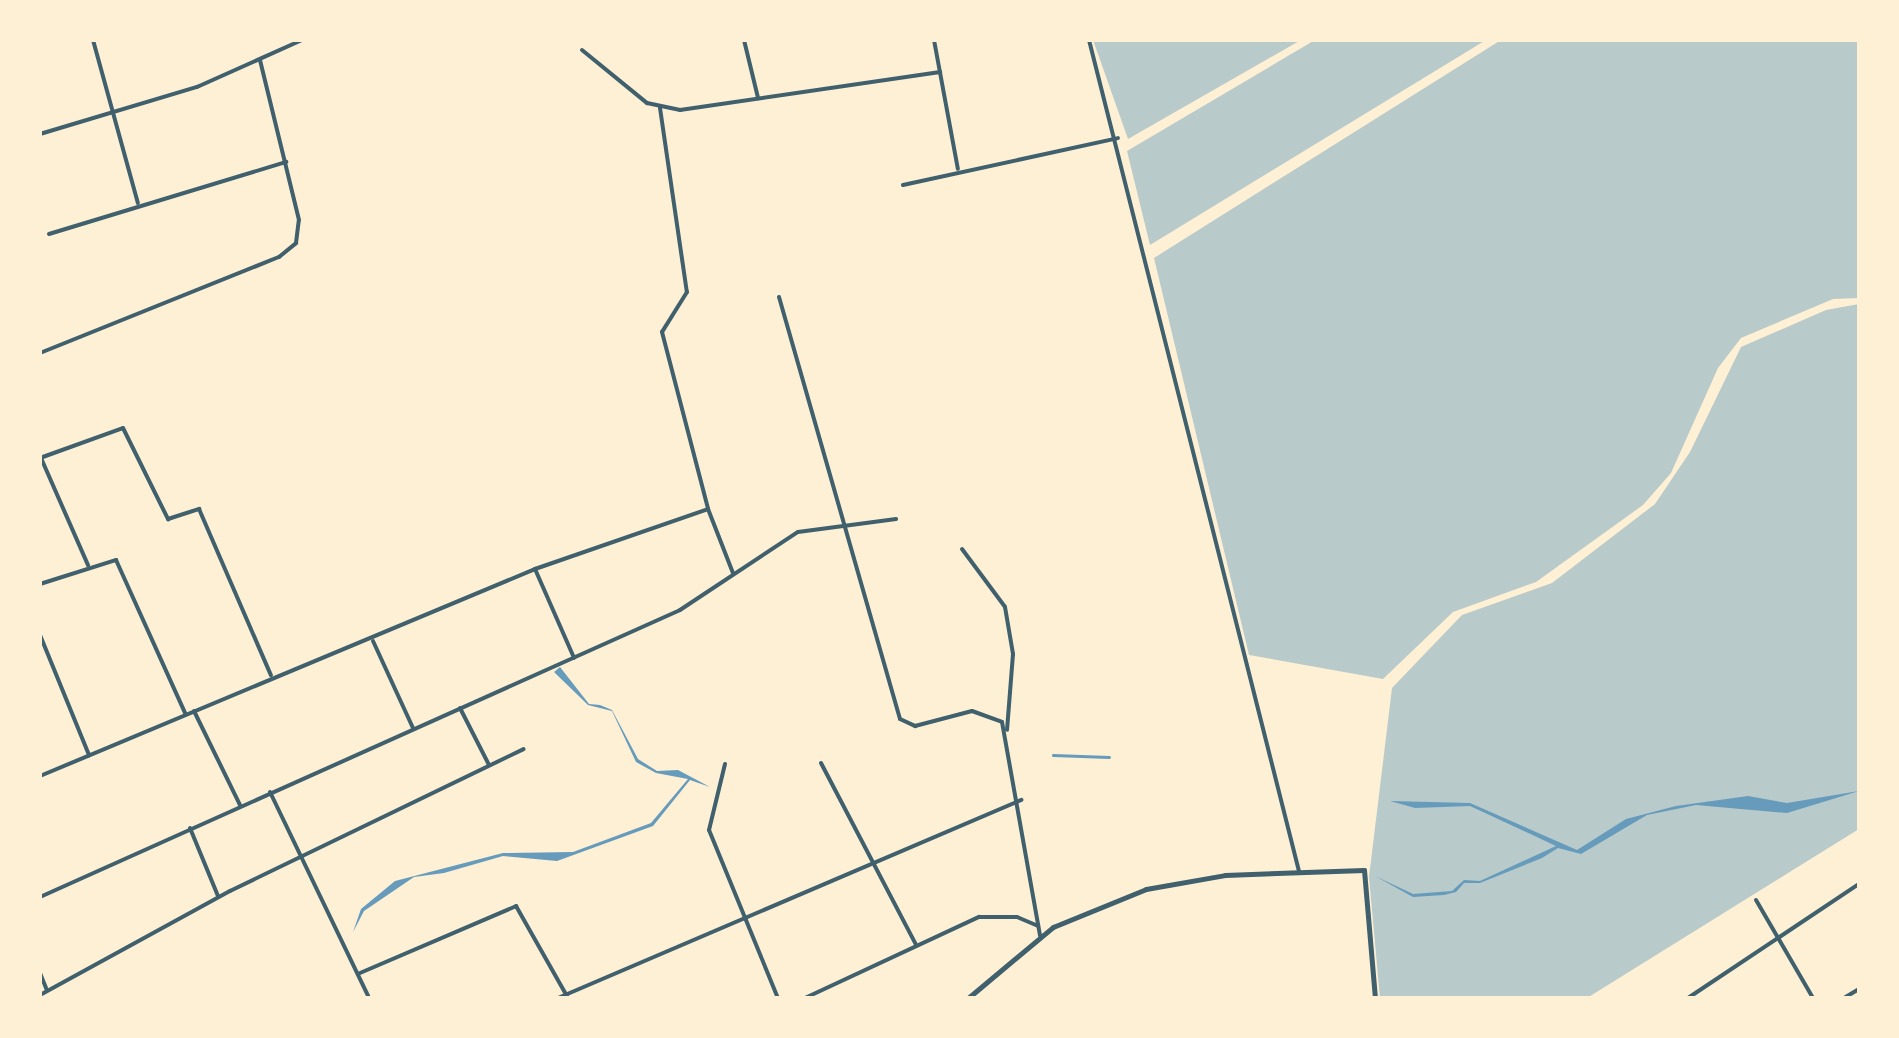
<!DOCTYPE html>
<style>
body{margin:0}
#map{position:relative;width:1899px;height:1038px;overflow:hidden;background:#fdf0d5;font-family:Literata,serif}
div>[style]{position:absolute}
.green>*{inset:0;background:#b9caca}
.water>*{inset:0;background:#669bbc}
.stream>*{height:3px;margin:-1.5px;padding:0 1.5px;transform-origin:1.5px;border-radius:1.5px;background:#669bbc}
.minor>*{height:4px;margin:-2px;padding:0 2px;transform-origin:2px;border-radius:2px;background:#3f606c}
.tertiary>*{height:5px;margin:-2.5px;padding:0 2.5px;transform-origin:2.5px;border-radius:2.5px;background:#3f606c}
span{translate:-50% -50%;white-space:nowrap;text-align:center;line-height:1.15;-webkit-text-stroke:6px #fdf0d5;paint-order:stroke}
.frame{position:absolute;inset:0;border:42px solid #fdf0d5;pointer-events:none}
</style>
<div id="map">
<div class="green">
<i style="clip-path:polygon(1093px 40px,1301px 40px,1128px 139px)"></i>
<i style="clip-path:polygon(1315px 40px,1486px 40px,1150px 245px,1127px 151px)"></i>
<i style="clip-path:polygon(1501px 40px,1859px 40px,1859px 298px,1833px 299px,1741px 338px,1718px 368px,1671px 473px,1643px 505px,1536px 582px,1453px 612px,1383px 679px,1249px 655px,1154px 258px)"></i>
<i style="clip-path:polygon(1859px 304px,1859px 829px,1587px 998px,1380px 998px,1369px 877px,1392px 688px,1462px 615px,1552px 583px,1655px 504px,1690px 452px,1741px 347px,1826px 310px)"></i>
</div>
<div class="water">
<i style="clip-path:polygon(560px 667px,589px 704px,600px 705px,612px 710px,638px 759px,657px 771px,678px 770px,710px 787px,690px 780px,653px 826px,557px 861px,503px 856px,444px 873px,414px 877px,364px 911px,353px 932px,361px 909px,395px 881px,503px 853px,573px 852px,651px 823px,688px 779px,656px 773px,636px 762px,612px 711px,588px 705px,554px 672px)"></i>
<i style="clip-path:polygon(1859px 791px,1787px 813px,1696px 805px,1647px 815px,1581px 854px,1558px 848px,1542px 858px,1480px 883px,1464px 883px,1456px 892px,1444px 895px,1413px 897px,1375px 876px,1413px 894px,1452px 891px,1464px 880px,1480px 881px,1556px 846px,1470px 806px,1415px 808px,1390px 801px,1470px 803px,1577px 850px,1626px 819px,1676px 806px,1748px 796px,1787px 803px)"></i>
</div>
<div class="stream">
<i style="left:1053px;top:755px;width:56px;rotate:2deg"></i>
</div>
<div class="minor">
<i style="left:93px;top:40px;width:169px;rotate:74.6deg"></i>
<i style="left:744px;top:40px;width:60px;rotate:76.4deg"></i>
<i style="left:934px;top:40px;width:131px;rotate:79.5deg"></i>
<i style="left:1089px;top:40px;width:857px;rotate:75.82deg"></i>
<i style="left:582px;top:50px;width:84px;rotate:39.2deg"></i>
<i style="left:647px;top:103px;width:34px;rotate:12deg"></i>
<i style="left:680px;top:110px;width:263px;rotate:-8.3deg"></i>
<i style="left:660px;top:108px;width:186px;rotate:81.7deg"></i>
<i style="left:687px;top:292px;width:47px;rotate:122deg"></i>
<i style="left:662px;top:332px;width:183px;rotate:75.4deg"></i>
<i style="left:708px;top:509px;width:69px;rotate:68.7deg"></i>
<i style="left:40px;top:134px;width:164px;rotate:-16.7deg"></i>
<i style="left:197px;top:87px;width:115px;rotate:-24.1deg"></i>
<i style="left:903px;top:185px;width:220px;rotate:-12.3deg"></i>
<i style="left:49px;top:234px;width:248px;rotate:-16.9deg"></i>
<i style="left:779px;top:297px;width:439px;rotate:74deg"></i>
<i style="left:900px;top:719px;width:17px;rotate:25deg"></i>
<i style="left:915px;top:726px;width:59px;rotate:-14.7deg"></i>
<i style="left:972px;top:711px;width:32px;rotate:20deg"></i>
<i style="left:1002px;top:722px;width:217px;rotate:79.9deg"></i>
<i style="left:40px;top:353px;width:258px;rotate:-21.9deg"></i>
<i style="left:279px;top:257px;width:22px;rotate:-39deg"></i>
<i style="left:296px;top:243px;width:23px;rotate:-83deg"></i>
<i style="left:299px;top:220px;width:165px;rotate:-103.7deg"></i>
<i style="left:40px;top:458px;width:88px;rotate:-19.9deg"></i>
<i style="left:123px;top:428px;width:102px;rotate:63.7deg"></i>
<i style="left:168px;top:519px;width:33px;rotate:-18deg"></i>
<i style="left:199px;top:509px;width:181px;rotate:66.6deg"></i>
<i style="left:41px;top:458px;width:117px;rotate:66.3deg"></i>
<i style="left:962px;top:549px;width:72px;rotate:53.4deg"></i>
<i style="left:1005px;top:607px;width:48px;rotate:80.3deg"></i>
<i style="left:1013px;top:654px;width:76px;rotate:94.5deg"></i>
<i style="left:535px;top:569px;width:97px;rotate:66.3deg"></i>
<i style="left:40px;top:584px;width:80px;rotate:-17.5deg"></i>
<i style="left:116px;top:560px;width:168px;rotate:65.7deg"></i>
<i style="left:40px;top:635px;width:130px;rotate:67.8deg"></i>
<i style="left:373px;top:641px;width:96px;rotate:65.3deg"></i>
<i style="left:460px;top:708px;width:64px;rotate:63deg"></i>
<i style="left:194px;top:711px;width:105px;rotate:63.9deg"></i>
<i style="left:821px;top:763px;width:205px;rotate:62.4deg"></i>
<i style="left:725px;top:764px;width:68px;rotate:103.6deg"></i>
<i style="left:709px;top:830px;width:182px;rotate:67.7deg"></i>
<i style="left:40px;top:776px;width:537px;rotate:-22.69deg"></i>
<i style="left:535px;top:569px;width:183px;rotate:-19.1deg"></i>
<i style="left:270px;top:792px;width:229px;rotate:64.3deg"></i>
<i style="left:190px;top:828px;width:74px;rotate:67.6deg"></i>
<i style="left:40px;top:897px;width:701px;rotate:-24.15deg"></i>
<i style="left:680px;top:610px;width:141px;rotate:-33.5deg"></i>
<i style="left:798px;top:532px;width:99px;rotate:-7.6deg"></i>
<i style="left:1756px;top:900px;width:113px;rotate:59.8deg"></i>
<i style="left:40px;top:973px;width:18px;rotate:68deg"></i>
<i style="left:360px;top:973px;width:170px;rotate:-23.2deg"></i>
<i style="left:516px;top:906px;width:106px;rotate:60.5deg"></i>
<i style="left:40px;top:995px;width:217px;rotate:-28.7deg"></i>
<i style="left:230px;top:891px;width:326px;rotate:-25.8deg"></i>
<i style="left:558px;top:998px;width:504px;rotate:-23.15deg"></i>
<i style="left:805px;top:998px;width:192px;rotate:-25deg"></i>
<i style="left:979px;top:917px;width:38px"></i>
<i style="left:1017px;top:917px;width:23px;rotate:23deg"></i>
<i style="left:1688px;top:998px;width:206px;rotate:-33.7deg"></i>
<i style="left:1844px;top:998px;width:17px;rotate:-31deg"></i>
</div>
<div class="tertiary">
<i style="left:968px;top:998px;width:111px;rotate:-39.9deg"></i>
<i style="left:1053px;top:927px;width:100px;rotate:-22.2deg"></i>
<i style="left:1146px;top:889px;width:80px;rotate:-10deg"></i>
<i style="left:1225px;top:875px;width:139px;rotate:-2.1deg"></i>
<i style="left:1364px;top:870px;width:128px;rotate:85.1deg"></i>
</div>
<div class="frame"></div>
</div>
